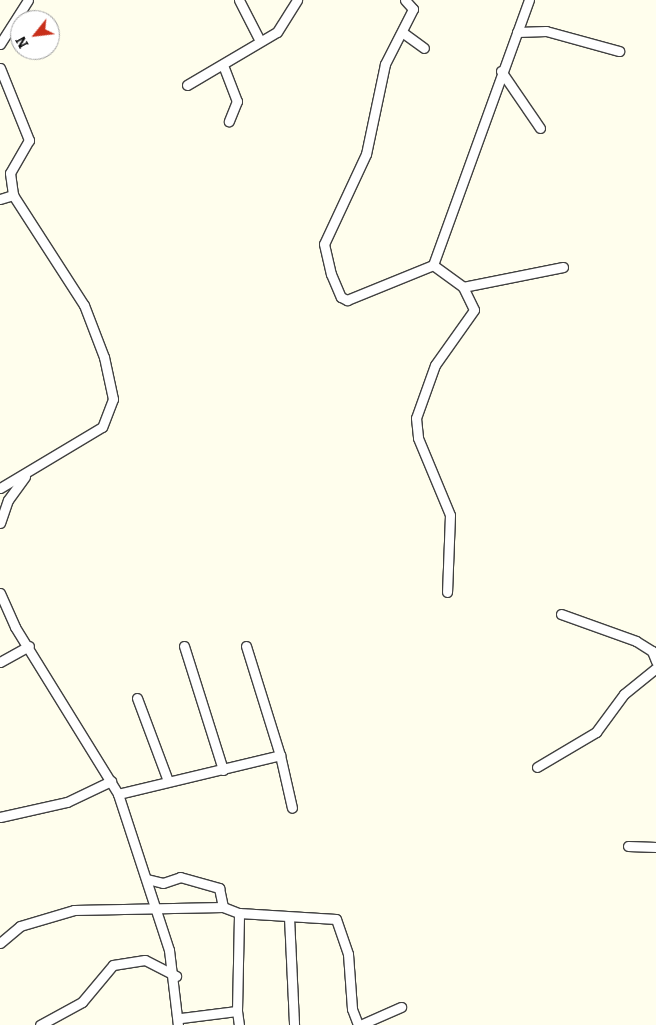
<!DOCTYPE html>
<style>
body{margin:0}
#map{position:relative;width:656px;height:1025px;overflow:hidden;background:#fffeed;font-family:Bitter,serif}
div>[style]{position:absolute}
.roads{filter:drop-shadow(1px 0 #404040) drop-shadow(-1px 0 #404040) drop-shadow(0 1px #404040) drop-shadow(0 -1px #404040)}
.street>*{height:9px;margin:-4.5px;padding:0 4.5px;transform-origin:4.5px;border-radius:4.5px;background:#fff}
span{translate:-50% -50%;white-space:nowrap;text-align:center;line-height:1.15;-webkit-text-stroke:5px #fff;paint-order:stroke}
.north{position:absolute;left:10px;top:10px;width:50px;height:50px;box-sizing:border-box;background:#fff;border:1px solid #9e9e9e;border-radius:50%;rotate:241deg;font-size:14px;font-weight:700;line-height:20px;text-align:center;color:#0d0d0d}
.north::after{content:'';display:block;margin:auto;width:18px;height:22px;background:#c82f1a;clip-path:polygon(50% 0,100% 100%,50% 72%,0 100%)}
</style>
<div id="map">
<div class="roads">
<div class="street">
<i style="left:239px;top:0;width:44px;rotate:62.9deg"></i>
<i style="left:405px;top:0;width:12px;rotate:48deg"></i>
<i style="left:413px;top:9px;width:62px;rotate:117deg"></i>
<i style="left:385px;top:64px;width:92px;rotate:101.9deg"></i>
<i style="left:366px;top:154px;width:99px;rotate:115deg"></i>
<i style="left:324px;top:244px;width:31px;rotate:77deg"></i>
<i style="left:331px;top:274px;width:25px;rotate:67deg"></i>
<i style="left:341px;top:297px;width:7px;rotate:27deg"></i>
<i style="left:347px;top:300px;width:93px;rotate:-22.1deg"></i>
<i style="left:433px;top:265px;width:282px;rotate:-70.1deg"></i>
<i style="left:402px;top:32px;width:27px;rotate:36deg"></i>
<i style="left:517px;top:32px;width:29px;rotate:-2deg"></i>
<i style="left:546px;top:31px;width:76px;rotate:15.3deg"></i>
<i style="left:0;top:44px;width:52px;rotate:-57.5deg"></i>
<i style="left:223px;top:65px;width:39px;rotate:69deg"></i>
<i style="left:237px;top:101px;width:22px;rotate:112deg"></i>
<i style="left:0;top:68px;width:78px;rotate:68.1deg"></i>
<i style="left:29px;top:140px;width:38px;rotate:120deg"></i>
<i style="left:10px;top:173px;width:22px;rotate:82deg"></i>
<i style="left:13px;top:195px;width:131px;rotate:57.2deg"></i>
<i style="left:84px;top:305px;width:56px;rotate:69deg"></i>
<i style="left:104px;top:357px;width:43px;rotate:77.9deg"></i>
<i style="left:113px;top:399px;width:30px;rotate:111deg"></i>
<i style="left:102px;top:427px;width:119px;rotate:149.1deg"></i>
<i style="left:501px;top:71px;width:69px;rotate:55.6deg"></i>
<i style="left:187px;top:85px;width:104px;rotate:-30.5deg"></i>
<i style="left:277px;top:32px;width:38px;rotate:-58deg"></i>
<i style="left:0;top:199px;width:14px;rotate:-17deg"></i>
<i style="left:433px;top:265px;width:37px;rotate:36deg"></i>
<i style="left:463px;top:287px;width:25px;rotate:64deg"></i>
<i style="left:474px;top:310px;width:67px;rotate:125.3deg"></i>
<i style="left:435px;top:365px;width:56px;rotate:109.7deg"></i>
<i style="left:416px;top:418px;width:20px;rotate:84deg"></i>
<i style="left:418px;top:438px;width:83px;rotate:67.4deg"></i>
<i style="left:450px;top:515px;width:77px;rotate:92.2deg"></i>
<i style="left:463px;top:287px;width:102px;rotate:-11.3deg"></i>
<i style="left:0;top:523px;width:24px;rotate:-71deg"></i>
<i style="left:8px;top:500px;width:29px;rotate:-54deg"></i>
<i style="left:0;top:593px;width:37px;rotate:66deg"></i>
<i style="left:15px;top:627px;width:196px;rotate:58.3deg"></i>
<i style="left:118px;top:794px;width:164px;rotate:71.9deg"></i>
<i style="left:169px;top:950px;width:76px;rotate:83.2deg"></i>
<i style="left:561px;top:614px;width:80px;rotate:19.8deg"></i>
<i style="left:636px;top:641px;width:19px;rotate:32deg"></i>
<i style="left:652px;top:651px;width:11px;rotate:68deg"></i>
<i style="left:184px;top:646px;width:130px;rotate:72.5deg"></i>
<i style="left:246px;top:646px;width:114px;rotate:72.7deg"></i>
<i style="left:0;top:662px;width:33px;rotate:-29deg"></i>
<i style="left:137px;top:698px;width:89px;rotate:69.5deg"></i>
<i style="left:537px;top:767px;width:69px;rotate:-30.7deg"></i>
<i style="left:596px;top:732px;width:47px;rotate:-53.6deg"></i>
<i style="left:624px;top:694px;width:41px;rotate:-39.1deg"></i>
<i style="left:118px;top:794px;width:167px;rotate:-13.5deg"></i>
<i style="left:280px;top:755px;width:54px;rotate:77.2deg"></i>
<i style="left:0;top:817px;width:69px;rotate:-12.6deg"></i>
<i style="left:67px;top:802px;width:49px;rotate:-25.5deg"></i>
<i style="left:628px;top:846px;width:28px;rotate:2deg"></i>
<i style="left:147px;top:879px;width:16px;rotate:14deg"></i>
<i style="left:163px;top:883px;width:18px;rotate:-19deg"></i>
<i style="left:180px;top:877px;width:41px;rotate:15.8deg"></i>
<i style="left:219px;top:888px;width:19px;rotate:78deg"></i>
<i style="left:289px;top:917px;width:108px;rotate:87.3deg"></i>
<i style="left:0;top:943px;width:26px;rotate:-40deg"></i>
<i style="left:20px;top:926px;width:56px;rotate:-16.5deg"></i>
<i style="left:74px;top:910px;width:149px;rotate:-1.2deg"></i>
<i style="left:223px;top:907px;width:17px;rotate:21deg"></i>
<i style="left:239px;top:913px;width:97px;rotate:3.5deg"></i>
<i style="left:336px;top:919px;width:37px;rotate:71deg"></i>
<i style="left:348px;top:954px;width:55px;rotate:85.8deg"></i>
<i style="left:352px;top:1009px;width:17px;rotate:69deg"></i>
<i style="left:237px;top:1011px;width:98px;rotate:-88.8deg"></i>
<i style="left:181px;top:1018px;width:56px;rotate:-7.1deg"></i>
<i style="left:237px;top:1011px;width:14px;rotate:82deg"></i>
<i style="left:40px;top:1025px;width:48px;rotate:-28.7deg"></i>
<i style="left:82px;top:1002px;width:48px;rotate:-50deg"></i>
<i style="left:113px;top:965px;width:32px;rotate:-9deg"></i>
<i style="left:145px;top:960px;width:35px;rotate:27deg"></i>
<i style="left:360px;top:1025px;width:45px;rotate:-23.7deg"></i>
</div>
</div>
<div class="north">N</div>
</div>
